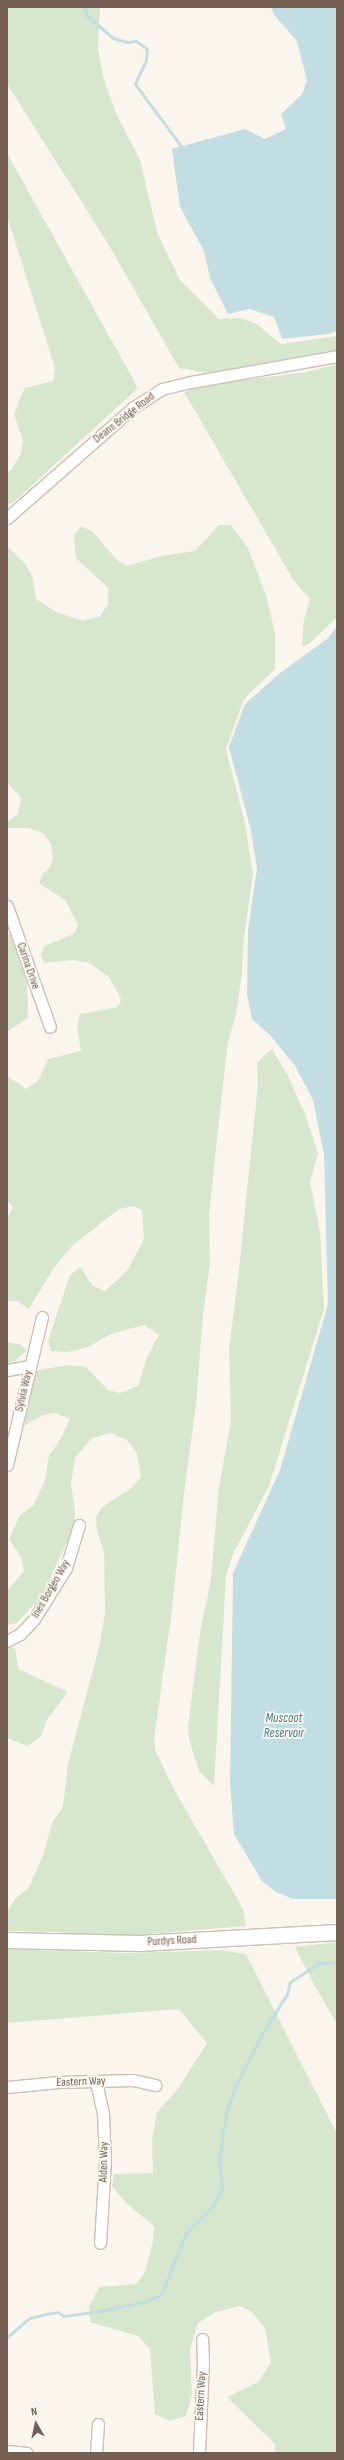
<!DOCTYPE html>
<style>
body{margin:0}
#map{position:relative;width:344px;height:2460px;overflow:hidden;background:#fbf6ed;font-family:"Sofia Sans Condensed",sans-serif}
div>[style]{position:absolute}
.green>*{inset:0;background:#d7e7cd}
.water>*{inset:0;background:#c3dee3}
.stream>*{height:3px;margin:-1.5px;padding:0 1.5px;transform-origin:1.5px;border-radius:1.5px;background:#c3dee3}
.roads{filter:drop-shadow(1px 0 #ccbfb4) drop-shadow(-1px 0 #ccbfb4) drop-shadow(0 1px #ccbfb4) drop-shadow(0 -1px #ccbfb4)}
.minor>*{height:11px;margin:-5.5px;padding:0 5.5px;transform-origin:5.5px;border-radius:5.5px;background:#fff}
.secondary>*{height:15px;margin:-7.5px;padding:0 7.5px;transform-origin:7.5px;border-radius:7.5px;background:#fff}
span{translate:-50% -50%;white-space:nowrap;text-align:center;line-height:1.15;-webkit-text-stroke:3.5px #fdfaf4;paint-order:stroke}
.street-label{font-size:12px;color:#745f52}
.water-label{font-size:13px;color:#4e7a84;font-style:italic}
.frame{position:absolute;inset:0;border:8px solid #745f52;pointer-events:none}
.north{position:absolute;left:16px;top:2404px;width:40px;height:40px;-webkit-text-stroke:3px #fdfaf4;paint-order:stroke;rotate:351deg;font-size:11px;font-weight:700;line-height:16px;text-align:center;color:#745f52}
.north::after{content:'';display:block;margin:auto;width:14px;height:18px;background:#745f52;clip-path:polygon(50% 0,100% 100%,50% 72%,0 100%)}
</style>
<div id="map">
<div class="green">
<i style="clip-path:polygon(7px 7px,100px 7px,98px 48px,103px 77px,116px 113px,140px 160px,158px 235px,180px 280px,219px 319px,241px 318px,257px 324px,281px 344px,337px 336px,337px 350px,207px 373px,179px 368px,107px 242px,7px 84px)"></i>
<i style="clip-path:polygon(7px 153px,138px 388px,15px 501px,7px 505px,7px 472px,11px 470px,21px 454px,23px 440px,14px 415px,20px 399px,25px 388px,53px 381px,55px 368px,7px 216px)"></i>
<i style="clip-path:polygon(337px 364px,337px 617px,309px 644px,302px 646px,304px 620px,310px 599px,294px 581px,184px 392px,212px 384px,307px 372px)"></i>
<i style="clip-path:polygon(219px 525px,231px 525px,248px 548px,266px 595px,275px 633px,275px 669px,244px 699px,226px 749px,245px 823px,253px 874px,244px 937px,242px 973px,236px 1015px,228px 1041px,219px 1121px,209px 1215px,210px 1263px,203px 1315px,196px 1405px,184px 1494px,171px 1618px,154px 1739px,156px 1752px,175px 1791px,243px 1909px,246px 1926px,136px 1935px,90px 1936px,60px 1932px,7px 1931px,7px 1911px,16px 1898px,29px 1887px,42px 1858px,53px 1821px,63px 1807px,68px 1764px,99px 1647px,105px 1614px,104px 1552px,97px 1530px,96px 1517px,102px 1507px,132px 1488px,141px 1477px,137px 1453px,127px 1440px,110px 1433px,92px 1438px,75px 1458px,71px 1484px,75px 1510px,74px 1528px,41px 1597px,17px 1623px,7px 1625px,7px 1591px,24px 1571px,21px 1557px,9px 1539px,20px 1515px,33px 1506px,45px 1481px,49px 1455px,59px 1442px,70px 1419px,55px 1413px,43px 1415px,24px 1426px,33px 1375px,39px 1370px,68px 1365px,86px 1367px,108px 1390px,120px 1393px,138px 1386px,147px 1357px,159px 1335px,144px 1325px,111px 1334px,86px 1348px,68px 1352px,51px 1351px,48px 1341px,70px 1275px,80px 1267px,93px 1286px,105px 1291px,127px 1271px,144px 1239px,142px 1211px,134px 1206px,119px 1209px,72px 1246px,53px 1269px,29px 1309px,17px 1301px,7px 1301px,7px 1218px,13px 1208px,7px 1199px,7px 1076px,26px 1089px,38px 1081px,48px 1059px,81px 1051px,77px 1026px,80px 1014px,118px 1007px,121px 999px,109px 977px,89px 963px,72px 960px,44px 963px,41px 955px,44px 946px,74px 934px,78px 925px,65px 900px,39px 883px,43px 874px,50px 867px,53px 858px,51px 844px,43px 833px,28px 828px,7px 828px,7px 822px,18px 814px,21px 798px,7px 782px,7px 546px,25px 564px,32px 576px,36px 599px,56px 612px,83px 621px,100px 616px,108px 604px,108px 588px,76px 558px,74px 536px,81px 526px,92px 531px,119px 562px,127px 566px,161px 556px,195px 551px)"></i>
<i style="clip-path:polygon(7px 935px,12px 935px,18px 949px,27px 983px,28px 1018px,7px 1032px)"></i>
<i style="clip-path:polygon(272px 1049px,288px 1076px,305px 1114px,318px 1153px,310px 1182px,320px 1231px,324px 1309px,269px 1486px,233px 1554px,226px 1576px,214px 1786px,199px 1771px,189px 1740px,188px 1727px,200px 1632px,211px 1579px,219px 1487px,231px 1421px,229px 1348px,238px 1279px,258px 1084px,257px 1062px)"></i>
<i style="clip-path:polygon(7px 1342px,22px 1345px,26px 1351px,15px 1361px,7px 1363px)"></i>
<i style="clip-path:polygon(7px 1647px,15px 1648px,18px 1669px,68px 1692px,46px 1721px,42px 1735px,28px 1746px,7px 1738px)"></i>
<i style="clip-path:polygon(337px 1942px,337px 2024px,312px 1981px,295px 1947px)"></i>
<i style="clip-path:polygon(7px 1949px,125px 1953px,221px 1950px,246px 1954px,337px 2134px,337px 2453px,275px 2453px,275px 2444px,227px 2397px,258px 2382px,271px 2363px,265px 2328px,251px 2311px,239px 2306px,216px 2312px,198px 2323px,190px 2350px,192px 2394px,186px 2416px,170px 2421px,155px 2414px,150px 2349px,138px 2336px,90px 2322px,89px 2307px,99px 2287px,136px 2284px,145px 2272px,153px 2241px,154px 2226px,126px 2203px,112px 2186px,114px 2174px,153px 2173px,152px 2140px,157px 2112px,178px 2089px,207px 2043px,179px 2009px,7px 2023px)"></i>
</div>
<div class="water">
<i style="clip-path:polygon(271px 7px,337px 7px,337px 331px,329px 334px,282px 339px,274px 317px,249px 309px,228px 314px,210px 278px,204px 251px,180px 207px,172px 149px,245px 129px,265px 139px,286px 129px,281px 114px,302px 94px,307px 81px,297px 41px,274px 15px)"></i>
<i style="clip-path:polygon(337px 627px,337px 1899px,293px 1899px,276px 1892px,262px 1881px,234px 1834px,230px 1784px,233px 1573px,280px 1470px,328px 1304px,324px 1154px,313px 1100px,295px 1066px,270px 1035px,252px 1019px,247px 994px,248px 930px,257px 869px,251px 831px,229px 747px,245px 704px,280px 673px,327px 639px)"></i>
</div>
<div class="stream">
<i style="left:84px;top:7px;width:9px;rotate:72deg"></i>
<i style="left:87px;top:16px;width:34px;rotate:40deg"></i>
<i style="left:113px;top:38px;width:15px;rotate:16deg"></i>
<i style="left:127px;top:42px;width:9px;rotate:-6deg"></i>
<i style="left:136px;top:41px;width:14px;rotate:36deg"></i>
<i style="left:147px;top:49px;width:11px;rotate:95deg"></i>
<i style="left:146px;top:60px;width:26px;rotate:115deg"></i>
<i style="left:135px;top:84px;width:77px;rotate:53.4deg"></i>
<i style="left:7px;top:2337px;width:30px;rotate:-40deg"></i>
<i style="left:30px;top:2318px;width:16px;rotate:-14deg"></i>
<i style="left:46px;top:2314px;width:12px;rotate:-9deg"></i>
<i style="left:58px;top:2312px;width:7px;rotate:34deg"></i>
<i style="left:64px;top:2316px;width:36px;rotate:-8deg"></i>
<i style="left:100px;top:2311px;width:44px;rotate:-11.8deg"></i>
<i style="left:143px;top:2302px;width:19px;rotate:-21deg"></i>
<i style="left:161px;top:2295px;width:67px;rotate:-68deg"></i>
<i style="left:186px;top:2233px;width:38px;rotate:-45deg"></i>
<i style="left:213px;top:2206px;width:20px;rotate:-63deg"></i>
<i style="left:222px;top:2188px;width:28px;rotate:-96deg"></i>
<i style="left:219px;top:2160px;width:46px;rotate:-81.2deg"></i>
<i style="left:226px;top:2115px;width:29px;rotate:-72deg"></i>
<i style="left:235px;top:2087px;width:62px;rotate:-63deg"></i>
<i style="left:263px;top:2032px;width:45px;rotate:-57.7deg"></i>
<i style="left:287px;top:1994px;width:12px;rotate:-76deg"></i>
<i style="left:290px;top:1982px;width:35px;rotate:-33deg"></i>
<i style="left:319px;top:1963px;width:18px;rotate:-3deg"></i>
</div>
<div class="roads">
<div class="minor">
<i style="left:7px;top:518px;width:169px;rotate:-41.2deg"></i>
<i style="left:134px;top:407px;width:33px;rotate:-33deg"></i>
<i style="left:162px;top:389px;width:30px;rotate:-14deg"></i>
<i style="left:191px;top:382px;width:148px;rotate:-10.1deg"></i>
<i style="left:7px;top:906px;width:128px;rotate:70.4deg"></i>
<i style="left:7px;top:1370px;width:23px;rotate:-10deg"></i>
<i style="left:7px;top:1465px;width:152px;rotate:-76.7deg"></i>
<i style="left:7px;top:1641px;width:15px;rotate:-28deg"></i>
<i style="left:20px;top:1634px;width:21px;rotate:-47deg"></i>
<i style="left:34px;top:1619px;width:60px;rotate:-57.9deg"></i>
<i style="left:66px;top:1568px;width:45px;rotate:-73.2deg"></i>
<i style="left:96px;top:2081px;width:33px;rotate:78deg"></i>
<i style="left:103px;top:2113px;width:47px;rotate:87.6deg"></i>
<i style="left:105px;top:2160px;width:83px;rotate:93.4deg"></i>
<i style="left:7px;top:2087px;width:52px;rotate:-5.5deg"></i>
<i style="left:59px;top:2082px;width:74px;rotate:-1.5deg"></i>
<i style="left:133px;top:2080px;width:23px;rotate:13deg"></i>
<i style="left:7px;top:2451px;width:20px;rotate:6deg"></i>
<i style="left:96px;top:2453px;width:29px;rotate:-86deg"></i>
<i style="left:199px;top:2453px;width:90px;rotate:-87.5deg"></i>
<i style="left:203px;top:2363px;width:24px;rotate:-92deg"></i>
</div>
<div class="secondary">
<i style="left:7px;top:1940px;width:132px;rotate:1.3deg"></i>
<i style="left:139px;top:1943px;width:198px;rotate:-3.2deg"></i>
</div>
</div>
<div class="street-label">
<span style="left:124px;top:418px;rotate:-38deg">Deans Bridge Road</span>
<span style="left:28px;top:966px;rotate:71deg">Carina Drive</span>
<span style="left:24px;top:1391px;rotate:-77deg">Sylvia Way</span>
<span style="left:51px;top:1589px;rotate:-60deg">Ines Borgeo Way</span>
<span style="left:172px;top:1941px;rotate:-3deg">Purdys Road</span>
<span style="left:81px;top:2082px;rotate:-2deg">Eastern Way</span>
<span style="left:104px;top:2162px;rotate:-89deg">Alden Way</span>
<span style="left:201px;top:2396px;rotate:-87deg">Eastern Way</span>
</div>
<div class="water-label">
<span style="left:284px;top:1726px">Muscoot<br>Reservoir</span>
</div>
<div class="frame"></div>
<div class="north">N</div>
</div>
